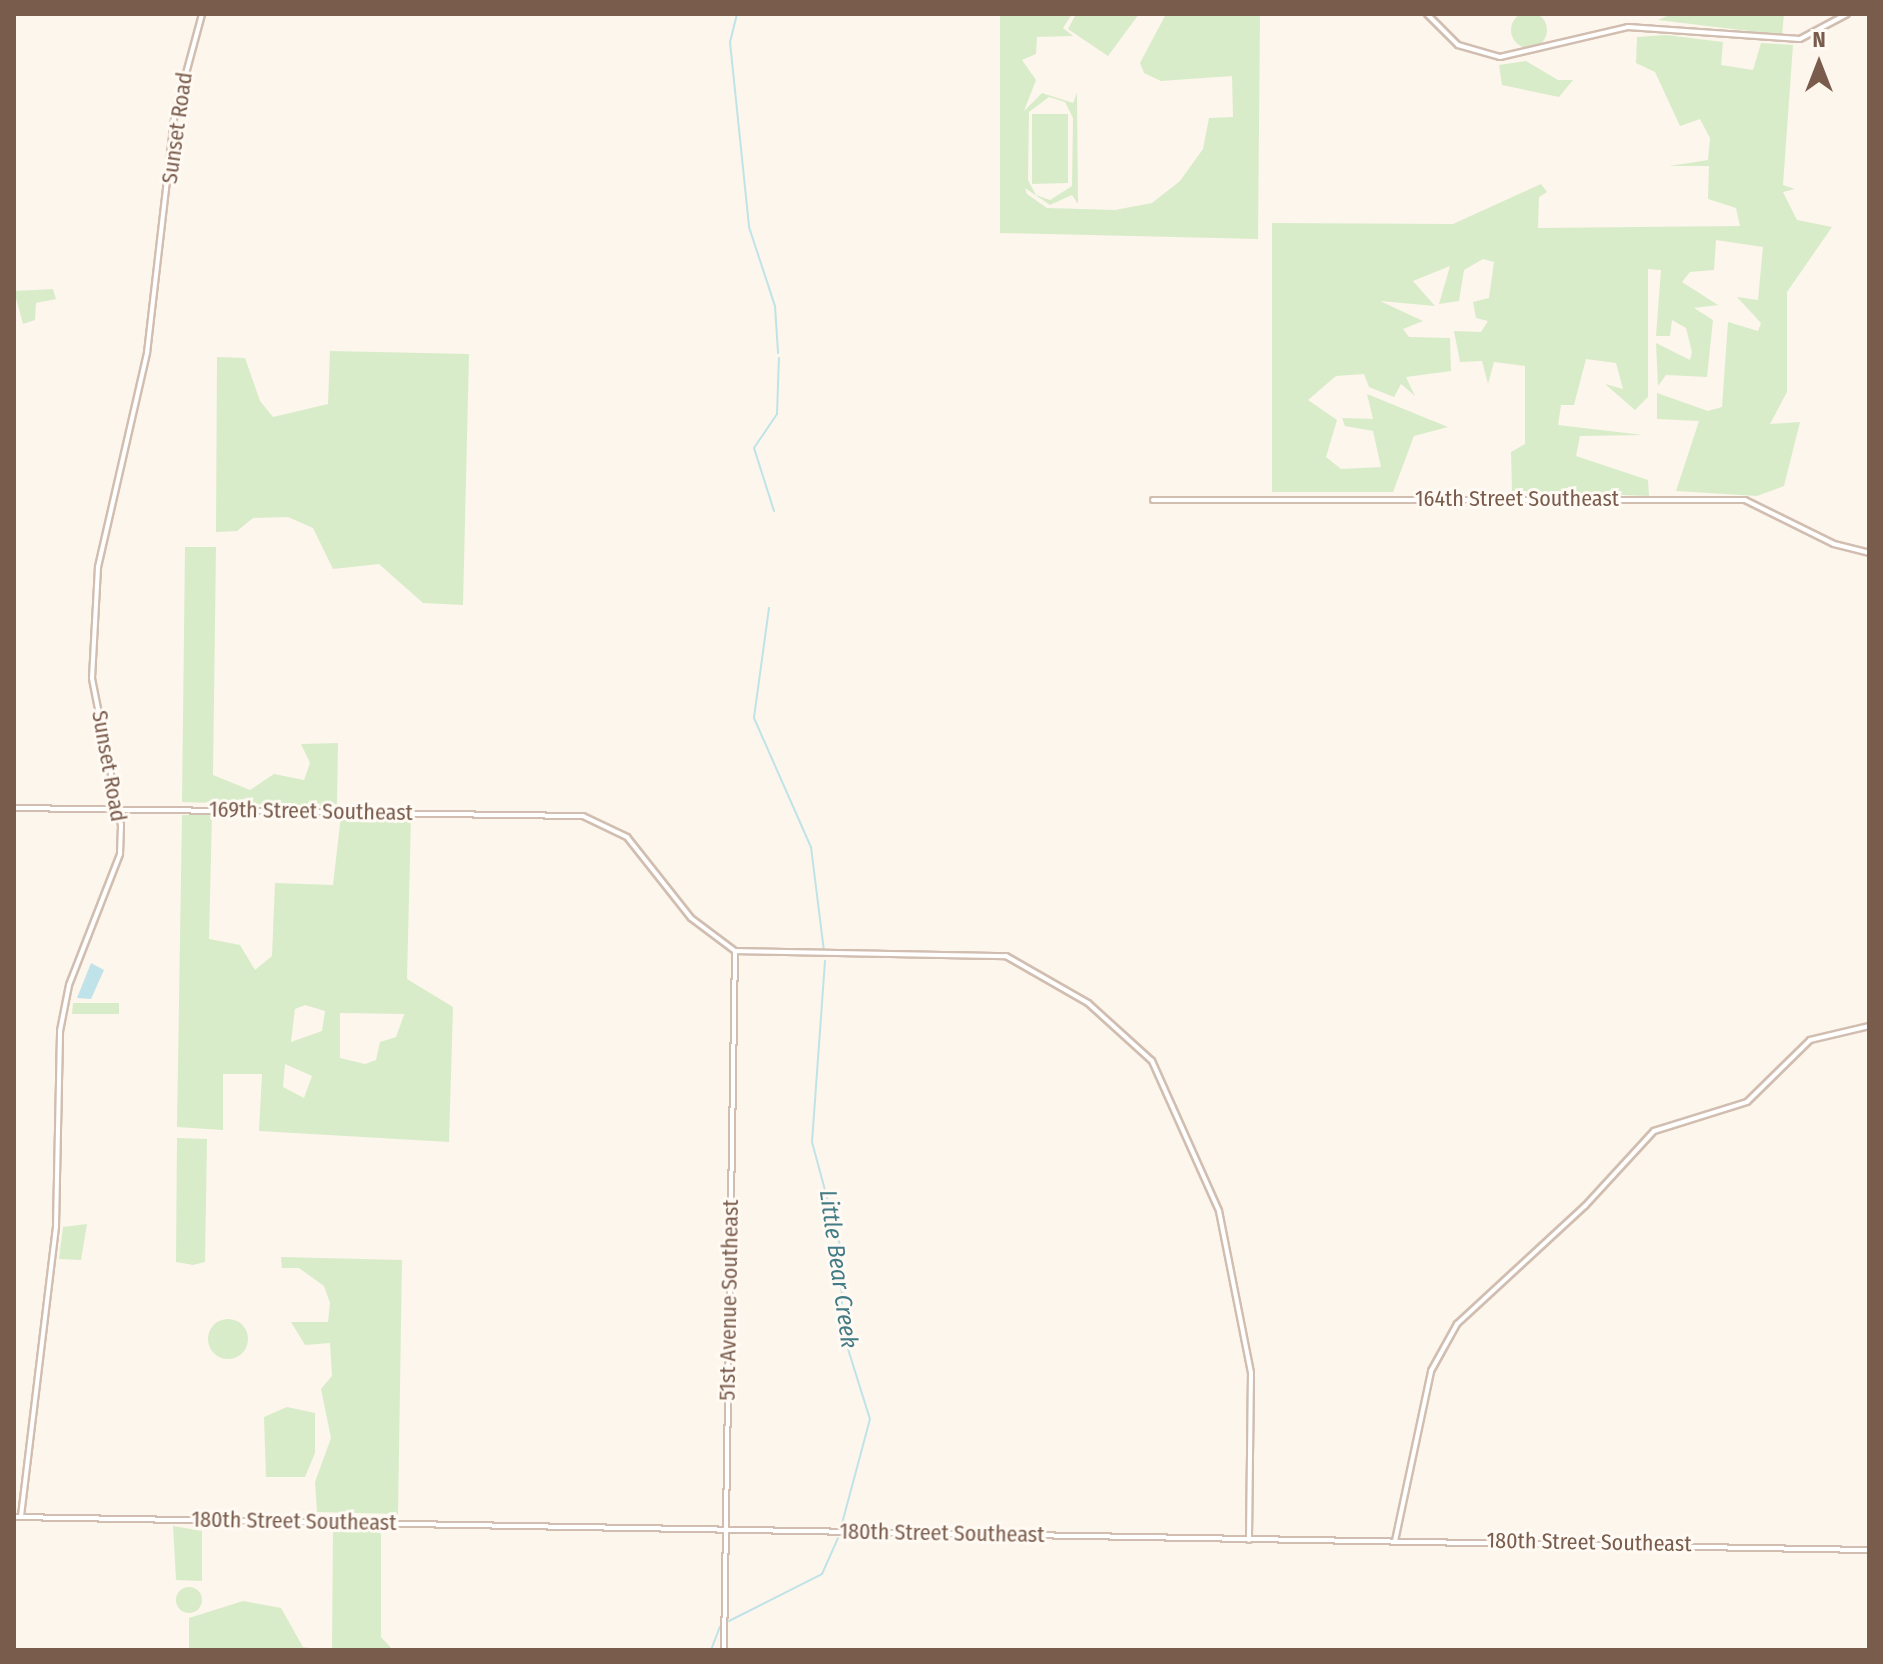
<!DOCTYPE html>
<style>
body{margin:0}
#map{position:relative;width:1883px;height:1664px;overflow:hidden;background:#fdf6ec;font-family:"Fira Sans Condensed",sans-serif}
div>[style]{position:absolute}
.green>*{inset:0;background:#d8ecc9}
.round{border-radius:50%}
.water>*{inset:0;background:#bfe3e8}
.stream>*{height:2px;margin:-1px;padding:0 1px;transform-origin:1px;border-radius:1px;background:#bfe3e8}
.roads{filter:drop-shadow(2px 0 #d1beb0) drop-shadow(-2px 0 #d1beb0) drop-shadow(0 2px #d1beb0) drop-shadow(0 -2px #d1beb0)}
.tertiary>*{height:4px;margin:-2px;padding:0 2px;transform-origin:2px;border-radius:2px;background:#fff}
span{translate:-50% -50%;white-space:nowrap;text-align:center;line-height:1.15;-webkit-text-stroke:6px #fffaf3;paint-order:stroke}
.street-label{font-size:22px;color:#7a5c4d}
.water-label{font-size:24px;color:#437c86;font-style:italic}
.frame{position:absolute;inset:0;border:16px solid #7a5c4d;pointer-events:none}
.north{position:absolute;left:1779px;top:24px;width:80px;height:80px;-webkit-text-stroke:6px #fffaf3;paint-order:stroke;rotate:0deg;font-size:22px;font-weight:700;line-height:32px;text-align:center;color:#7a5c4d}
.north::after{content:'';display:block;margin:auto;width:28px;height:36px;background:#7a5c4d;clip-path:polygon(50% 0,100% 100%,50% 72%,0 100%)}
</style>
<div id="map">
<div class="green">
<i class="round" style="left:1511px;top:12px;width:36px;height:36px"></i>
<i style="clip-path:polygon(evenodd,1000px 14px,1072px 14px,1063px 28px,1073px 36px,1037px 37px,1036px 54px,1022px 60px,1036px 80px,1024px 111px,1042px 93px,1073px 103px,1077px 93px,1078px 204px,1072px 195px,1050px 205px,1025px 188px,1027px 194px,1047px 208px,1115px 210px,1152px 203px,1180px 181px,1203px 149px,1209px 118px,1233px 117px,1232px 76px,1161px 81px,1144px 73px,1140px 63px,1166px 14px,1260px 14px,1258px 239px,1000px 233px,1000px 14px,1049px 97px,1065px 102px,1073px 118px,1072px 186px,1050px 200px,1036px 195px,1028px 180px,1029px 112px,1049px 97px)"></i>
<i style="clip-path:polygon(1076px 14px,1139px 14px,1108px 56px,1068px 29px)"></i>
<i style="clip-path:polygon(1672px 14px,1784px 14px,1782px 35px,1658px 20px)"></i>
<i style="clip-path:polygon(1666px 35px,1723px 42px,1721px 65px,1753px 70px,1761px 43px,1793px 45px,1783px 185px,1795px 189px,1783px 192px,1797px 220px,1832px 227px,1787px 292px,1787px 392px,1770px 424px,1800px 422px,1784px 486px,1757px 496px,1676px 491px,1699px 421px,1657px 419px,1657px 393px,1708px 411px,1722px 407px,1728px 322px,1758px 331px,1761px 323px,1737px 297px,1758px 300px,1763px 247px,1716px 240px,1714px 270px,1690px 272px,1682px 282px,1718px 305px,1694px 308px,1713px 320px,1707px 377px,1666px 375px,1658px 386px,1656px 343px,1690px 360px,1692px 352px,1686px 328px,1672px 320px,1670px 336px,1656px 336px,1661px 270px,1648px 269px,1648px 397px,1635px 410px,1605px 384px,1623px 389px,1616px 363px,1586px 359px,1574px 405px,1561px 405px,1558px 425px,1643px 435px,1580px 436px,1576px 456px,1648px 480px,1649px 496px,1512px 491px,1511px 452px,1525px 444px,1525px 366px,1494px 362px,1488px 384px,1482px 361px,1460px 362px,1454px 331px,1481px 332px,1488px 321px,1476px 318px,1473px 302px,1489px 298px,1494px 262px,1483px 259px,1464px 270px,1459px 301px,1439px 304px,1450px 266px,1413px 281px,1435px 306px,1380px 301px,1423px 321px,1403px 329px,1409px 337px,1450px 338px,1451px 371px,1406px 377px,1415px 396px,1401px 384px,1394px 397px,1369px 387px,1364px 374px,1336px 376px,1308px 400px,1337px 420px,1326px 457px,1341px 469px,1381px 467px,1373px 431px,1345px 426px,1342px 418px,1373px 419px,1367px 394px,1448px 427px,1414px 436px,1393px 492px,1272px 492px,1272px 223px,1453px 224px,1541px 184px,1547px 192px,1539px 197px,1538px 228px,1740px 226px,1736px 208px,1708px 199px,1709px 166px,1669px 166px,1708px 160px,1710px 138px,1700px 119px,1680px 126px,1655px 72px,1636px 63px,1637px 37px)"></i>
<i style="clip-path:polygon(1526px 61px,1558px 80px,1573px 80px,1559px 97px,1502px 85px,1499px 65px)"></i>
<i style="clip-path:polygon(1032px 114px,1068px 114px,1068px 183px,1032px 184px)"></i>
<i style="clip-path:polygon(53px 289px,56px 299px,36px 303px,35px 320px,23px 324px,14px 291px)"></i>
<i style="clip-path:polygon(330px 351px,469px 354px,463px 605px,423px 603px,379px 564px,333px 569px,313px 528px,288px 517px,253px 518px,237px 531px,216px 532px,217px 357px,245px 358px,260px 401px,273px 417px,328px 404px)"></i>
<i style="clip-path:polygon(185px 547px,216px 547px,213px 775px,250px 790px,274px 774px,304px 780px,310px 763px,301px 744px,338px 743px,337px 806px,182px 802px)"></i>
<i style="clip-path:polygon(evenodd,182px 815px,212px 815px,209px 939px,240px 945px,255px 970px,272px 956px,275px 883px,333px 885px,341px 815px,411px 817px,407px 979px,453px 1007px,449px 1142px,259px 1131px,262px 1074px,223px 1074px,223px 1130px,177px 1127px,182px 815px,305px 1005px,325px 1011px,322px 1031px,291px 1042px,295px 1009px,305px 1005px,182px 815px,340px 1013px,404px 1014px,404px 1015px,396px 1037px,380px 1042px,376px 1060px,365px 1064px,340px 1058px,340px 1013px,182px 815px,285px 1064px,312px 1076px,304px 1098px,283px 1087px,285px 1064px)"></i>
<i style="clip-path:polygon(73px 1003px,119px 1003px,119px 1014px,72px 1014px)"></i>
<i style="clip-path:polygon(177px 1138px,207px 1139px,205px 1262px,193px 1265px,176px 1262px)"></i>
<i style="clip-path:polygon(87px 1224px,81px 1260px,59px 1259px,63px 1227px)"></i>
<i style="clip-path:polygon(281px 1257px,402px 1260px,398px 1514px,317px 1512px,315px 1482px,331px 1438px,321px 1389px,332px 1376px,330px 1343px,305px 1345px,291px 1322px,328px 1322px,330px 1303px,324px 1286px,299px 1268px,282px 1268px)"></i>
<i class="round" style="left:208px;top:1319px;width:40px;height:40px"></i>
<i style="clip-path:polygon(287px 1407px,315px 1413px,315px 1453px,305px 1477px,266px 1477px,264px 1417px)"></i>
<i style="clip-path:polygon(173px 1526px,202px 1531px,202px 1581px,176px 1580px)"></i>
<i style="clip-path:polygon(333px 1526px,381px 1528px,381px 1637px,393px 1650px,332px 1650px)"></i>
<i class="round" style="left:176px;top:1587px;width:26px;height:26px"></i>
<i style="clip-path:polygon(243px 1601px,281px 1608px,303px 1647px,322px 1650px,189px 1650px,189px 1618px)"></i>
</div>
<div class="water">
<i style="clip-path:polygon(91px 963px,104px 970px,91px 999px,77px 998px)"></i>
</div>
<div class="stream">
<i style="left:737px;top:14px;width:29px;rotate:104deg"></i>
<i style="left:730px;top:42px;width:186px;rotate:84.1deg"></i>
<i style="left:749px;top:227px;width:83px;rotate:71.8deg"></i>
<i style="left:775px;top:306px;width:47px;rotate:86.3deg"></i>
<i style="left:774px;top:511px;width:66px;rotate:-107.6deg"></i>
<i style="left:754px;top:448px;width:41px;rotate:-55.9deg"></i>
<i style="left:777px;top:414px;width:56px;rotate:-88deg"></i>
<i style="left:769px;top:608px;width:111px;rotate:97.8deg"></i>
<i style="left:754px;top:718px;width:141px;rotate:66.2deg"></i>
<i style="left:811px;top:847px;width:105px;rotate:82.9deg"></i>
<i style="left:825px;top:961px;width:181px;rotate:94.1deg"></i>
<i style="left:812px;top:1142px;width:108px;rotate:74.9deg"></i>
<i style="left:840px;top:1246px;width:87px;rotate:88deg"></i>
<i style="left:843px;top:1333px;width:90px;rotate:72.6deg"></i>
<i style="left:870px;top:1419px;width:112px;rotate:105deg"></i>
<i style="left:729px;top:1621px;width:104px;rotate:-26.8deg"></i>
<i style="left:822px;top:1574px;width:39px;rotate:-66deg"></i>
<i style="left:711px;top:1650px;width:25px;rotate:-69deg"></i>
</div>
<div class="roads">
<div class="tertiary">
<i style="left:1427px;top:14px;width:44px;rotate:45deg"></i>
<i style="left:1458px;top:45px;width:44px;rotate:15.9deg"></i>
<i style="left:1500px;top:57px;width:131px;rotate:-13.2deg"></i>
<i style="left:1628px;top:27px;width:172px;rotate:4deg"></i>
<i style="left:1800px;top:39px;width:53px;rotate:-28deg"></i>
<i style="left:1153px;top:500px;width:592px"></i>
<i style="left:1745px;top:500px;width:99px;rotate:26.3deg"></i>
<i style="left:1834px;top:544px;width:36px;rotate:14deg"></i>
<i style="left:14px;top:808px;width:569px;rotate:0.81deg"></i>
<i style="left:583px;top:816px;width:49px;rotate:25.5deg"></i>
<i style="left:627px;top:837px;width:103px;rotate:51.7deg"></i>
<i style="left:691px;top:918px;width:55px;rotate:36.9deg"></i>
<i style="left:735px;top:951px;width:271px;rotate:1.1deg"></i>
<i style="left:1006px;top:956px;width:95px;rotate:29.8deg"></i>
<i style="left:1088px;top:1003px;width:86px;rotate:42.2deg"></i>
<i style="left:1152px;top:1061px;width:164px;rotate:65.9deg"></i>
<i style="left:1219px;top:1211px;width:165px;rotate:78.8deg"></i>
<i style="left:1251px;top:1373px;width:167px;rotate:90.7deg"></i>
<i style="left:21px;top:1516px;width:293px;rotate:-83.1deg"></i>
<i style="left:56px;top:1225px;width:194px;rotate:-88.8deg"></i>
<i style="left:60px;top:1031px;width:47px;rotate:-78.9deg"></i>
<i style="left:69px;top:985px;width:141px;rotate:-68.7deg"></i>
<i style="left:120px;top:854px;width:29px;rotate:-88deg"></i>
<i style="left:121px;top:825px;width:150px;rotate:-101.2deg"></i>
<i style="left:92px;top:678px;width:111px;rotate:-86.9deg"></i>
<i style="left:98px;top:567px;width:220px;rotate:-77.1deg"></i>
<i style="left:147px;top:353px;width:237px;rotate:-83.4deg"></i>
<i style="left:174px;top:118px;width:108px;rotate:-74.9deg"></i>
<i style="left:14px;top:1517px;width:1855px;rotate:1.02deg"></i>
<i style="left:1395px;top:1541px;width:174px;rotate:-78deg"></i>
<i style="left:1431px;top:1371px;width:54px;rotate:-61deg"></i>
<i style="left:1457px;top:1324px;width:174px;rotate:-42.7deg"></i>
<i style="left:1585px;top:1206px;width:102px;rotate:-47.4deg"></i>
<i style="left:1654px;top:1131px;width:97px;rotate:-17.3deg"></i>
<i style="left:1747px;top:1102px;width:88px;rotate:-44.5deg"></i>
<i style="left:1810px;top:1040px;width:61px;rotate:-13.3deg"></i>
<i style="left:724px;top:1650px;width:699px;rotate:-89.1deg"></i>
</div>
</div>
<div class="street-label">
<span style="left:177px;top:128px;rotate:-82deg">Sunset Road</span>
<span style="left:1517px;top:499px">164th Street Southeast</span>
<span style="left:109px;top:766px;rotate:80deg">Sunset Road</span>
<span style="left:311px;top:811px;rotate:1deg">169th Street Southeast</span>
<span style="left:729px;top:1300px;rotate:-89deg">51st Avenue Southeast</span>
<span style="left:294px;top:1521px;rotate:1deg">180th Street Southeast</span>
<span style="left:942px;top:1533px;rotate:1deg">180th Street Southeast</span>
<span style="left:1589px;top:1542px;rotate:1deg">180th Street Southeast</span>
</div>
<div class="water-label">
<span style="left:838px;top:1269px;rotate:82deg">Little Bear Creek</span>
</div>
<div class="frame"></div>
<div class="north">N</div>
</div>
